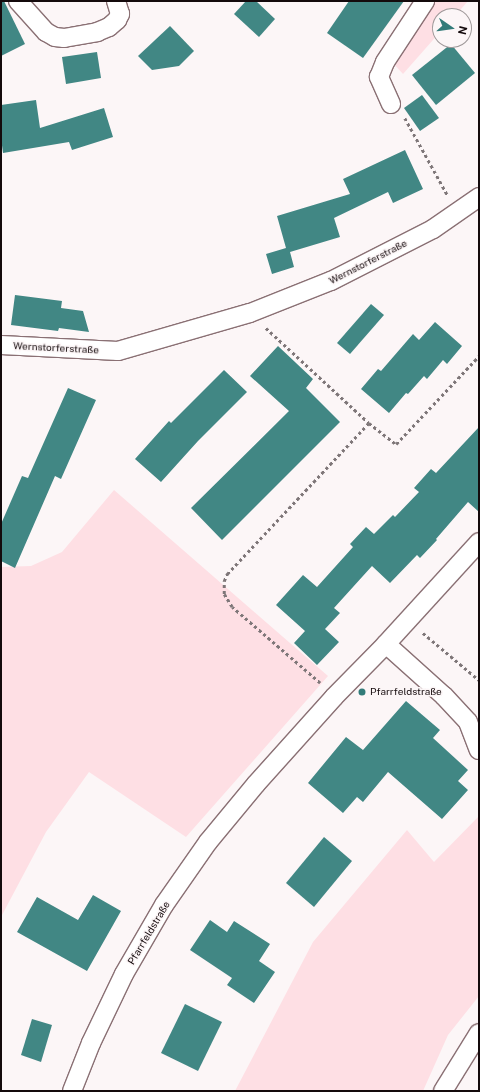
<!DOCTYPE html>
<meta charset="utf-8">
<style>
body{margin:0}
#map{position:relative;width:480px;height:1092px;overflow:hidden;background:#fcf6f7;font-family:"Public Sans",sans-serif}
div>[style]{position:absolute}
.green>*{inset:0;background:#fedfe4}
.building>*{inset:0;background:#418784}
.path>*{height:2.5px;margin-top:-1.25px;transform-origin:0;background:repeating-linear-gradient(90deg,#7e7678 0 3px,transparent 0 6px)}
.roads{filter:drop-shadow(1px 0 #8a7074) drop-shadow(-1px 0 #8a7074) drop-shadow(0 1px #8a7074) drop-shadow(0 -1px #8a7074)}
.minor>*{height:18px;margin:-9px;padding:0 9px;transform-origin:9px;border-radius:9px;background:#fff}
.dots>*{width:11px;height:11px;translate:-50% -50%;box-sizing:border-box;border:2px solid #fcf6f7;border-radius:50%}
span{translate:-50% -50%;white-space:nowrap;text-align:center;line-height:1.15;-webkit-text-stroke:3px #fcf6f7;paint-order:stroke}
.street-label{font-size:10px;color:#140a0c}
.poi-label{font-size:10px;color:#140a0c}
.left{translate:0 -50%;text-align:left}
.frame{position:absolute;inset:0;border:2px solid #140a0c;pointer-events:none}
.north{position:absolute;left:432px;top:8px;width:40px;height:40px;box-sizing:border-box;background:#fcf6f7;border:1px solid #9f9899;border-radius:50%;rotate:103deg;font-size:11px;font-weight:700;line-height:16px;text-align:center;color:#140a0c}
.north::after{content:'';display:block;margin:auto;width:14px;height:18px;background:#327b79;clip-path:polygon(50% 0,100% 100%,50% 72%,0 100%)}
</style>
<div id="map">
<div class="green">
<i style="clip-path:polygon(436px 1px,468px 1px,455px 16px,440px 16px,440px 32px,403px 74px,393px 63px)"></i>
<i style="clip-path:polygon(114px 490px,328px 676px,186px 837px,89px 772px,46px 832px,1px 917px,1px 567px,31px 566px,62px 552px)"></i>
<i style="clip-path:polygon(479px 816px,479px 996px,448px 1035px,423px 1091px,235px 1091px,313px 942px,407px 830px,434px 862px)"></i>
</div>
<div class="building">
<i style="clip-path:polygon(1px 1px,4px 1px,25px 44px,1px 56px)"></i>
<i style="clip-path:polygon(246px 1px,256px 1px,275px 19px,259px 37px,234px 14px)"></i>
<i style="clip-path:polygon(349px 1px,404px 1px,363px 58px,327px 33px)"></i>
<i style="clip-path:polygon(170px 26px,194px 51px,179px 66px,152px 70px,138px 56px)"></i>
<i style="clip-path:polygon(451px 44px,475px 73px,436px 105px,412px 75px)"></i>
<i style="clip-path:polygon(97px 52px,101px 78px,66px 84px,62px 57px)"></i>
<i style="clip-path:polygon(422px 95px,439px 118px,420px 131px,404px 108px)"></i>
<i style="clip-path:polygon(36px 100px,40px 128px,104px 108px,113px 137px,72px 150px,69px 142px,3px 153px,1px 138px,1px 105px)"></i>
<i style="clip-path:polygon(405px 150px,423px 189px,393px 203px,388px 192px,334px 218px,340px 237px,290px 252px,294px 267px,272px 274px,266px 254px,286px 248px,277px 216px,350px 194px,343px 179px)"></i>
<i style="clip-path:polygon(15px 295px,62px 301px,61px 308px,83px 311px,89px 332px,59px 328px,58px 331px,11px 325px)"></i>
<i style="clip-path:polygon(371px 304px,384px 315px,350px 354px,337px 343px)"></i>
<i style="clip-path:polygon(435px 322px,462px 346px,447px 364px,443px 360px,427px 379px,424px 376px,408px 394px,406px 393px,389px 413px,361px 389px,378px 369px,381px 371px,413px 334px,419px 340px)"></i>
<i style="clip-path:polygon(278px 346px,313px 379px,306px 388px,340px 422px,222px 540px,191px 508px,289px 411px,250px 376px)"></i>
<i style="clip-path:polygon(224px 370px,247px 392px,198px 441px,161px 482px,135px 459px,169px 421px,171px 423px)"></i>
<i style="clip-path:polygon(68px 388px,96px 400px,61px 479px,55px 476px,15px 568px,1px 561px,1px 524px,22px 476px,28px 478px)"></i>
<i style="clip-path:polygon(479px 427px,479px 512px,468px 502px,436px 539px,437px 540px,420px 558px,417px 555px,390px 583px,372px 566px,334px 608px,340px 613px,325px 629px,339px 642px,317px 665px,294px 643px,305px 631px,276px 605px,303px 575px,317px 587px,353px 547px,350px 544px,366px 527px,374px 534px,393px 515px,395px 517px,419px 492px,414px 488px,431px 469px,436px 473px)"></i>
<i style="clip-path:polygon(406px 701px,440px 730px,433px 738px,468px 770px,458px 781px,468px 790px,442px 819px,388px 772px,363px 802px,357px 797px,343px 813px,308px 783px,346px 737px,363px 750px)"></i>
<i style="clip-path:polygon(324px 837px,352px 861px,314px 907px,286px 883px)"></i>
<i style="clip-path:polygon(93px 895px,121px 911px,87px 971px,17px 932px,37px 897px,78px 920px)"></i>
<i style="clip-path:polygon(210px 920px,227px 932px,234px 921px,270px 944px,259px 961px,275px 972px,254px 1003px,227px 985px,232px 978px,190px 950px)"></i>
<i style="clip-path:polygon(185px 1004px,222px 1022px,198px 1071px,161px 1053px)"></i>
<i style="clip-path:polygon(32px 1019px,52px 1025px,41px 1062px,21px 1055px)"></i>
</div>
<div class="path">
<i style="left:405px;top:118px;width:89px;rotate:61.1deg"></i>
<i style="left:266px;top:328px;width:140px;rotate:42.7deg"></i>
<i style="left:369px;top:423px;width:34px;rotate:38deg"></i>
<i style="left:396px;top:444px;width:121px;rotate:-46.7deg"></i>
<i style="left:423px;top:633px;width:73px;rotate:40deg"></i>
<i style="left:320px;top:683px;width:116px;rotate:-139.2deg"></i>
<i style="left:232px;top:607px;width:15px;rotate:-122deg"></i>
<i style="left:224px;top:594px;width:13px;rotate:-90deg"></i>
<i style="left:224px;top:581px;width:8px;rotate:-67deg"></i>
<i style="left:227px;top:574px;width:207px;rotate:-46.8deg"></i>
</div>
<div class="roads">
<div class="minor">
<i style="left:18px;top:1px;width:42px;rotate:47.9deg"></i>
<i style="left:46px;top:32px;width:10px;rotate:29deg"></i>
<i style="left:55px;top:37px;width:9px;rotate:6deg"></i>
<i style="left:64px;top:38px;width:34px;rotate:-10deg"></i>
<i style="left:97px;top:32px;width:13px;rotate:-23deg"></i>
<i style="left:109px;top:27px;width:11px;rotate:-41deg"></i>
<i style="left:117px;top:20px;width:7px;rotate:-63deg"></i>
<i style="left:120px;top:14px;width:14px;rotate:-107deg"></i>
<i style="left:391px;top:104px;width:30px;rotate:-114deg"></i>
<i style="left:379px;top:77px;width:16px;rotate:-68deg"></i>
<i style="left:385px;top:62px;width:73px;rotate:-56.7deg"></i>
<i style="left:1px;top:345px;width:117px;rotate:2.9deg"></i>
<i style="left:118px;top:351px;width:137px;rotate:-16.1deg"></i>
<i style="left:250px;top:313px;width:87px;rotate:-21.6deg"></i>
<i style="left:331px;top:281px;width:114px;rotate:-27deg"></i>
<i style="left:433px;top:229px;width:56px;rotate:-34.8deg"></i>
<i style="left:386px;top:644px;width:78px;rotate:41.9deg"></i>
<i style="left:444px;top:696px;width:35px;rotate:47deg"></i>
<i style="left:468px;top:722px;width:30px;rotate:69deg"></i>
<i style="left:72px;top:1091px;width:52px;rotate:-68.4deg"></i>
<i style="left:91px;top:1043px;width:76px;rotate:-64.4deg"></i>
<i style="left:124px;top:974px;width:80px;rotate:-59.9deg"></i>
<i style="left:164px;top:905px;width:77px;rotate:-55.1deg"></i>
<i style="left:208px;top:842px;width:75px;rotate:-50.4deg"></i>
<i style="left:256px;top:784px;width:117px;rotate:-48.1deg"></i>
<i style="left:334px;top:697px;width:74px;rotate:-45.5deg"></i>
<i style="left:386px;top:644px;width:138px;rotate:-47.6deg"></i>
<i style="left:443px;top:1091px;width:68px;rotate:-58.2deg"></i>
</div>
</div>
<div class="dots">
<i style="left:362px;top:692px;background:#327b79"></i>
</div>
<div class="street-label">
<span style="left:368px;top:262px;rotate:-27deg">Wernstorferstraße</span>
<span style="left:56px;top:348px;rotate:3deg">Wernstorferstraße</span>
<span style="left:149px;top:933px;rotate:-59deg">Pfarrfeldstraße</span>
</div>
<div class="poi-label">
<span class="left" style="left:370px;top:692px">Pfarrfeldstraße</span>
</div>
<div class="frame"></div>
<div class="north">N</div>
</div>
